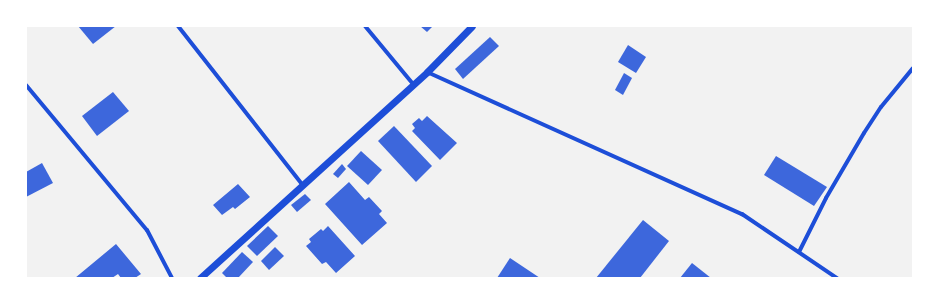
<!DOCTYPE html>
<style>
body{margin:0}
#map{position:relative;width:939px;height:304px;overflow:hidden;background:#f2f2f2;font-family:Signika,sans-serif}
div>[style]{position:absolute}
.building>*{inset:0;background:#3d67dc}
.minor>*{height:4px;margin:-2px;padding:0 2px;transform-origin:2px;border-radius:2px;background:#1d4ed8}
.tertiary>*{height:7px;margin:-3.5px;padding:0 3.5px;transform-origin:3.5px;border-radius:3.5px;background:#1d4ed8}
span{translate:-50% -50%;white-space:nowrap;text-align:center;line-height:1.15;-webkit-text-stroke:3px #fff;paint-order:stroke}
.frame{position:absolute;inset:0;border:27px solid #fff;pointer-events:none}
</style>
<div id="map">
<div class="building">
<i style="clip-path:polygon(78px 26px,116px 26px,93px 44px)"></i>
<i style="clip-path:polygon(420px 26px,433px 26px,427px 32px)"></i>
<i style="clip-path:polygon(490px 37px,499px 46px,463px 79px,455px 69px)"></i>
<i style="clip-path:polygon(628px 45px,646px 57px,636px 73px,618px 62px)"></i>
<i style="clip-path:polygon(624px 73px,632px 78px,623px 95px,615px 90px)"></i>
<i style="clip-path:polygon(113px 92px,129px 111px,97px 136px,82px 116px)"></i>
<i style="clip-path:polygon(427px 116px,457px 143px,440px 160px,412px 131px,415px 128px,412px 124px,419px 118px,422px 121px)"></i>
<i style="clip-path:polygon(394px 126px,432px 166px,416px 182px,378px 141px)"></i>
<i style="clip-path:polygon(361px 151px,382px 170px,368px 185px,347px 166px)"></i>
<i style="clip-path:polygon(776px 156px,827px 187px,814px 206px,764px 175px)"></i>
<i style="clip-path:polygon(42px 163px,53px 183px,26px 197px,26px 172px)"></i>
<i style="clip-path:polygon(342px 164px,346px 169px,338px 178px,333px 174px)"></i>
<i style="clip-path:polygon(349px 182px,365px 200px,369px 197px,382px 211px,379px 214px,387px 223px,362px 245px,325px 204px)"></i>
<i style="clip-path:polygon(238px 184px,250px 197px,235px 209px,233px 207px,222px 215px,213px 205px)"></i>
<i style="clip-path:polygon(305px 194px,311px 200px,297px 212px,291px 205px)"></i>
<i style="clip-path:polygon(643px 220px,669px 241px,640px 278px,596px 278px)"></i>
<i style="clip-path:polygon(268px 226px,278px 236px,257px 256px,247px 246px)"></i>
<i style="clip-path:polygon(328px 226px,355px 256px,336px 273px,326px 262px,322px 264px,306px 246px,311px 242px,309px 239px,321px 229px,323px 231px)"></i>
<i style="clip-path:polygon(116px 244px,141px 274px,135px 278px,121px 278px,118px 274px,112px 278px,75px 278px)"></i>
<i style="clip-path:polygon(275px 247px,284px 256px,269px 270px,261px 261px)"></i>
<i style="clip-path:polygon(242px 252px,253px 262px,238px 278px,227px 278px,222px 273px)"></i>
<i style="clip-path:polygon(510px 258px,540px 278px,497px 278px)"></i>
<i style="clip-path:polygon(692px 263px,711px 278px,680px 278px)"></i>
</div>
<div class="minor">
<i style="left:178px;top:26px;width:201px;rotate:51.9deg"></i>
<i style="left:365px;top:26px;width:75px;rotate:50.4deg"></i>
<i style="left:427px;top:72px;width:346px;rotate:24.3deg"></i>
<i style="left:742px;top:214px;width:115px;rotate:34deg"></i>
<i style="left:26px;top:85px;width:189px;rotate:50.2deg"></i>
<i style="left:147px;top:230px;width:54px;rotate:62.5deg"></i>
<i style="left:799px;top:252px;width:60px;rotate:-63.4deg"></i>
<i style="left:826px;top:198px;width:75px;rotate:-59.7deg"></i>
<i style="left:864px;top:133px;width:31px;rotate:-57deg"></i>
<i style="left:881px;top:107px;width:50px;rotate:-50.6deg"></i>
</div>
<div class="tertiary">
<i style="left:200px;top:278px;width:307px;rotate:-42.2deg"></i>
<i style="left:427px;top:72px;width:64px;rotate:-45.6deg"></i>
</div>
<div class="frame"></div>
</div>
